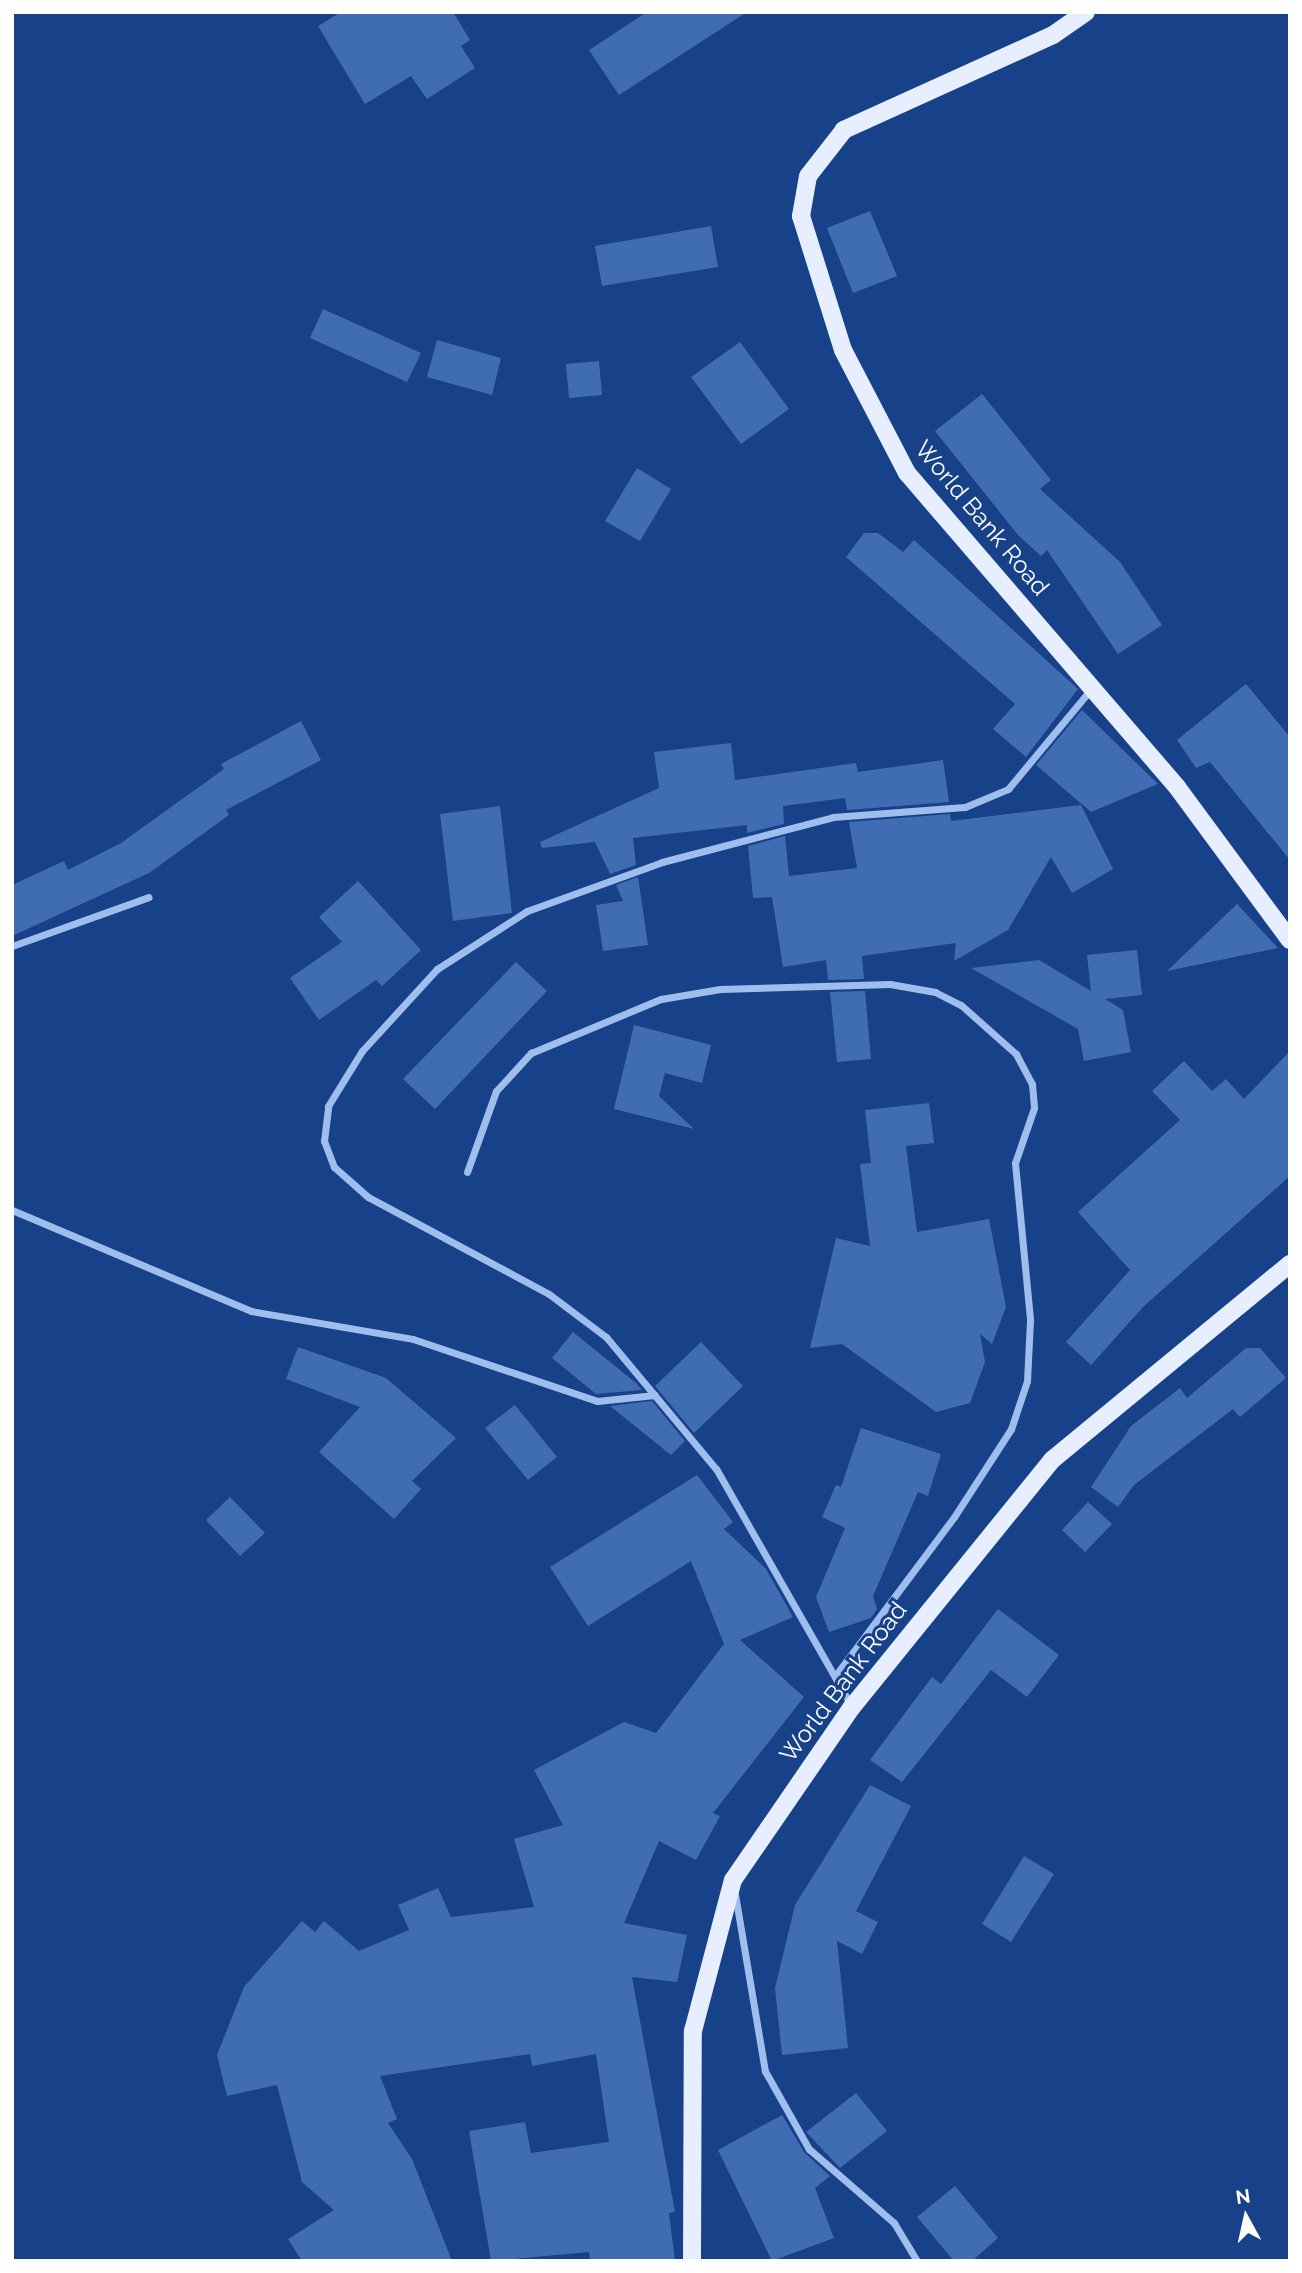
<!DOCTYPE html>
<style>
body{margin:0}
#map{position:relative;width:1302px;height:2273px;overflow:hidden;background:#174289;font-family:Raleway,sans-serif}
div>[style]{position:absolute}
.building>*{inset:0;background:#3f6cb2}
.street>*{height:7px;margin:-3.5px;padding:0 3.5px;transform-origin:3.5px;border-radius:3.5px;background:#9fbeee}
.primary>*{height:18px;margin:-9px;padding:0 9px;transform-origin:9px;border-radius:9px;background:#e6eeff}
span{translate:-50% -50%;white-space:nowrap;text-align:center;line-height:1.15;-webkit-text-stroke:6px #174289;paint-order:stroke}
.street-label{font-size:24px;color:#fff}
.frame{position:absolute;inset:0;border:14px solid #fff;pointer-events:none}
.north{position:absolute;left:1211px;top:2182px;width:70px;height:70px;-webkit-text-stroke:5px #174289;paint-order:stroke;rotate:352deg;font-size:19px;font-weight:700;line-height:28px;text-align:center;color:#fff}
.north::after{content:'';display:block;margin:auto;width:24px;height:32px;background:#fff;clip-path:polygon(50% 0,100% 100%,50% 72%,0 100%)}
</style>
<div id="map">
<div class="building">
<i style="clip-path:polygon(341px 12px,453px 12px,470px 40px,461px 46px,475px 68px,427px 99px,411px 76px,365px 104px,318px 26px)"></i>
<i style="clip-path:polygon(647px 12px,747px 12px,619px 95px,589px 50px)"></i>
<i style="clip-path:polygon(870px 211px,897px 276px,853px 293px,827px 228px)"></i>
<i style="clip-path:polygon(711px 226px,718px 267px,602px 286px,595px 246px)"></i>
<i style="clip-path:polygon(323px 309px,421px 353px,407px 382px,310px 338px)"></i>
<i style="clip-path:polygon(437px 340px,501px 358px,492px 395px,427px 377px)"></i>
<i style="clip-path:polygon(740px 342px,789px 409px,741px 444px,691px 377px)"></i>
<i style="clip-path:polygon(599px 361px,602px 395px,569px 398px,566px 364px)"></i>
<i style="clip-path:polygon(982px 394px,1051px 480px,1040px 489px,1120px 562px,1162px 625px,1118px 654px,1047px 550px,1041px 556px,1018px 535px,935px 431px)"></i>
<i style="clip-path:polygon(637px 468px,671px 489px,640px 541px,605px 521px)"></i>
<i style="clip-path:polygon(864px 533px,878px 533px,903px 552px,914px 540px,1078px 689px,1026px 757px,993px 729px,1015px 704px,846px 557px)"></i>
<i style="clip-path:polygon(1246px 684px,1290px 737px,1290px 860px,1210px 762px,1196px 768px,1177px 740px)"></i>
<i style="clip-path:polygon(1082px 710px,1158px 784px,1091px 812px,1036px 765px)"></i>
<i style="clip-path:polygon(301px 721px,321px 760px,226px 810px,229px 815px,149px 873px,12px 936px,12px 885px,64px 861px,68px 870px,121px 843px,224px 769px,221px 764px)"></i>
<i style="clip-path:polygon(731px 743px,735px 780px,856px 763px,858px 772px,943px 760px,949px 802px,847px 810px,845px 798px,783px 806px,784px 824px,747px 833px,747px 825px,633px 838px,636px 865px,610px 874px,595px 842px,542px 848px,540px 842px,659px 788px,654px 752px)"></i>
<i style="clip-path:polygon(1081px 805px,1113px 869px,1072px 893px,1051px 857px,1008px 930px,954px 961px,956px 943px,862px 956px,864px 979px,828px 980px,826px 960px,783px 967px,772px 897px,753px 898px,748px 846px,785px 836px,789px 876px,857px 868px,849px 822px,950px 814px,951px 821px)"></i>
<i style="clip-path:polygon(500px 806px,512px 913px,453px 921px,440px 814px)"></i>
<i style="clip-path:polygon(638px 877px,648px 945px,603px 951px,596px 905px,623px 901px,616px 885px)"></i>
<i style="clip-path:polygon(358px 881px,421px 950px,382px 986px,376px 980px,319px 1020px,290px 978px,342px 942px,319px 917px)"></i>
<i style="clip-path:polygon(1237px 904px,1278px 948px,1167px 971px)"></i>
<i style="clip-path:polygon(1137px 950px,1142px 995px,1105px 999px,1123px 1010px,1131px 1052px,1084px 1061px,1078px 1029px,971px 968px,1039px 960px,1091px 991px,1087px 955px)"></i>
<i style="clip-path:polygon(516px 962px,547px 991px,435px 1109px,403px 1079px)"></i>
<i style="clip-path:polygon(865px 991px,871px 1059px,837px 1062px,830px 992px)"></i>
<i style="clip-path:polygon(634px 1025px,711px 1045px,702px 1083px,665px 1073px,659px 1096px,694px 1129px,614px 1109px)"></i>
<i style="clip-path:polygon(1290px 1051px,1290px 1176px,1143px 1307px,1091px 1365px,1066px 1342px,1130px 1270px,1078px 1212px,1180px 1120px,1152px 1091px,1184px 1061px,1212px 1091px,1226px 1079px,1244px 1099px)"></i>
<i style="clip-path:polygon(929px 1103px,934px 1143px,906px 1146px,917px 1232px,989px 1219px,1006px 1307px,992px 1344px,980px 1334px,985px 1362px,970px 1403px,936px 1412px,842px 1344px,810px 1348px,836px 1238px,870px 1246px,860px 1164px,871px 1163px,865px 1110px)"></i>
<i style="clip-path:polygon(573px 1332px,636px 1383px,642px 1390px,596px 1394px,552px 1358px)"></i>
<i style="clip-path:polygon(701px 1342px,743px 1386px,694px 1433px,655px 1386px)"></i>
<i style="clip-path:polygon(298px 1347px,386px 1378px,456px 1438px,412px 1481px,421px 1489px,394px 1519px,319px 1452px,360px 1407px,286px 1379px)"></i>
<i style="clip-path:polygon(1246px 1348px,1260px 1348px,1286px 1378px,1240px 1417px,1233px 1409px,1134px 1485px,1118px 1507px,1091px 1487px,1131px 1426px,1180px 1388px,1187px 1398px)"></i>
<i style="clip-path:polygon(652px 1401px,685px 1441px,671px 1455px,610px 1406px)"></i>
<i style="clip-path:polygon(515px 1405px,557px 1457px,528px 1480px,485px 1428px)"></i>
<i style="clip-path:polygon(861px 1428px,941px 1454px,928px 1496px,918px 1492px,873px 1596px,877px 1609px,871px 1618px,829px 1632px,816px 1597px,845px 1528px,822px 1517px,836px 1485px,841px 1487px)"></i>
<i style="clip-path:polygon(697px 1475px,733px 1522px,724px 1529px,766px 1569px,793px 1617px,740px 1640px,804px 1697px,713px 1813px,720px 1816px,696px 1860px,659px 1841px,624px 1923px,687px 1935px,677px 1982px,632px 1977px,675px 2212px,669px 2213px,675px 2261px,590px 2261px,589px 2252px,491px 2261px,469px 2131px,525px 2122px,531px 2153px,609px 2142px,596px 2054px,532px 2066px,530px 2054px,380px 2076px,397px 2119px,388px 2123px,412px 2159px,452px 2261px,302px 2261px,288px 2239px,334px 2210px,302px 2182px,277px 2085px,227px 2096px,217px 2055px,244px 1987px,302px 1921px,315px 1932px,324px 1921px,359px 1951px,409px 1930px,398px 1905px,438px 1888px,451px 1917px,534px 1907px,514px 1839px,563px 1825px,534px 1770px,624px 1722px,656px 1733px,724px 1644px,691px 1561px,588px 1626px,550px 1567px)"></i>
<i style="clip-path:polygon(230px 1497px,265px 1533px,240px 1556px,206px 1520px)"></i>
<i style="clip-path:polygon(1088px 1502px,1112px 1524px,1085px 1552px,1062px 1530px)"></i>
<i style="clip-path:polygon(998px 1609px,1059px 1655px,1027px 1697px,991px 1670px,902px 1782px,870px 1760px,932px 1677px,941px 1684px)"></i>
<i style="clip-path:polygon(870px 1785px,911px 1806px,856px 1911px,878px 1922px,862px 1954px,837px 1941px,848px 2048px,782px 2055px,775px 1988px,795px 1905px)"></i>
<i style="clip-path:polygon(1024px 1856px,1054px 1874px,1011px 1942px,982px 1924px)"></i>
<i style="clip-path:polygon(856px 2093px,887px 2131px,840px 2168px,806px 2132px)"></i>
<i style="clip-path:polygon(782px 2115px,804px 2152px,830px 2176px,815px 2188px,834px 2238px,772px 2261px,718px 2150px)"></i>
<i style="clip-path:polygon(955px 2186px,998px 2238px,972px 2261px,954px 2261px,917px 2217px)"></i>
</div>
<div class="street">
<i style="left:12px;top:946px;width:145px;rotate:-19.7deg"></i>
<i style="left:467px;top:1172px;width:86px;rotate:-70.3deg"></i>
<i style="left:496px;top:1091px;width:52px;rotate:-47.4deg"></i>
<i style="left:531px;top:1053px;width:141px;rotate:-22.6deg"></i>
<i style="left:661px;top:999px;width:60px;rotate:-9.6deg"></i>
<i style="left:720px;top:989px;width:170px;rotate:-1.7deg"></i>
<i style="left:890px;top:984px;width:46px;rotate:10.1deg"></i>
<i style="left:935px;top:992px;width:29px;rotate:27deg"></i>
<i style="left:961px;top:1005px;width:74px;rotate:41.7deg"></i>
<i style="left:1016px;top:1054px;width:34px;rotate:62deg"></i>
<i style="left:1032px;top:1084px;width:24px;rotate:85deg"></i>
<i style="left:1034px;top:1108px;width:58px;rotate:109.1deg"></i>
<i style="left:1015px;top:1163px;width:158px;rotate:84.5deg"></i>
<i style="left:1030px;top:1320px;width:61px;rotate:92.8deg"></i>
<i style="left:1027px;top:1381px;width:51px;rotate:108.4deg"></i>
<i style="left:1011px;top:1429px;width:105px;rotate:122.9deg"></i>
<i style="left:954px;top:1517px;width:199px;rotate:126.8deg"></i>
<i style="left:12px;top:1210px;width:259px;rotate:22.9deg"></i>
<i style="left:251px;top:1311px;width:164px;rotate:9.8deg"></i>
<i style="left:413px;top:1339px;width:194px;rotate:18.6deg"></i>
<i style="left:597px;top:1401px;width:58px;rotate:-5.9deg"></i>
<i style="left:852px;top:1707px;width:274px;rotate:-119.7deg"></i>
<i style="left:716px;top:1469px;width:172px;rotate:-129.8deg"></i>
<i style="left:606px;top:1337px;width:71px;rotate:-143deg"></i>
<i style="left:549px;top:1294px;width:205px;rotate:-151.8deg"></i>
<i style="left:368px;top:1197px;width:45px;rotate:-138.6deg"></i>
<i style="left:334px;top:1167px;width:28px;rotate:-111deg"></i>
<i style="left:324px;top:1141px;width:35px;rotate:-83deg"></i>
<i style="left:328px;top:1106px;width:65px;rotate:-58.3deg"></i>
<i style="left:362px;top:1051px;width:111px;rotate:-47.6deg"></i>
<i style="left:437px;top:969px;width:107px;rotate:-32.8deg"></i>
<i style="left:527px;top:911px;width:144px;rotate:-19.9deg"></i>
<i style="left:662px;top:862px;width:177px;rotate:-14.7deg"></i>
<i style="left:833px;top:817px;width:132px;rotate:-4.3deg"></i>
<i style="left:965px;top:807px;width:47px;rotate:-22.7deg"></i>
<i style="left:1008px;top:789px;width:131px;rotate:-50.3deg"></i>
<i style="left:735px;top:1894px;width:180px;rotate:80.4deg"></i>
<i style="left:765px;top:2071px;width:90px;rotate:60.6deg"></i>
<i style="left:809px;top:2149px;width:113px;rotate:41deg"></i>
<i style="left:894px;top:2223px;width:44px;rotate:58.8deg"></i>
</div>
<div class="primary">
<i style="left:1086px;top:12px;width:40px;rotate:145.1deg"></i>
<i style="left:1053px;top:35px;width:230px;rotate:155.6deg"></i>
<i style="left:844px;top:130px;width:58px;rotate:128deg"></i>
<i style="left:808px;top:176px;width:41px;rotate:99.9deg"></i>
<i style="left:801px;top:216px;width:140px;rotate:72.6deg"></i>
<i style="left:843px;top:350px;width:139px;rotate:62.5deg"></i>
<i style="left:907px;top:473px;width:414px;rotate:49.3deg"></i>
<i style="left:1177px;top:787px;width:190px;rotate:53.6deg"></i>
<i style="left:692px;top:2261px;width:230px;rotate:-89.8deg"></i>
<i style="left:693px;top:2031px;width:156px;rotate:-75.2deg"></i>
<i style="left:733px;top:1880px;width:210px;rotate:-55.5deg"></i>
<i style="left:852px;top:1707px;width:318px;rotate:-51deg"></i>
<i style="left:1052px;top:1460px;width:308px;rotate:-39.5deg"></i>
</div>
<div class="street-label">
<span style="left:982px;top:518px;rotate:50deg">World Bank Road</span>
<span style="left:843px;top:1682px;rotate:-53deg">World Bank Road</span>
</div>
<div class="frame"></div>
<div class="north">N</div>
</div>
